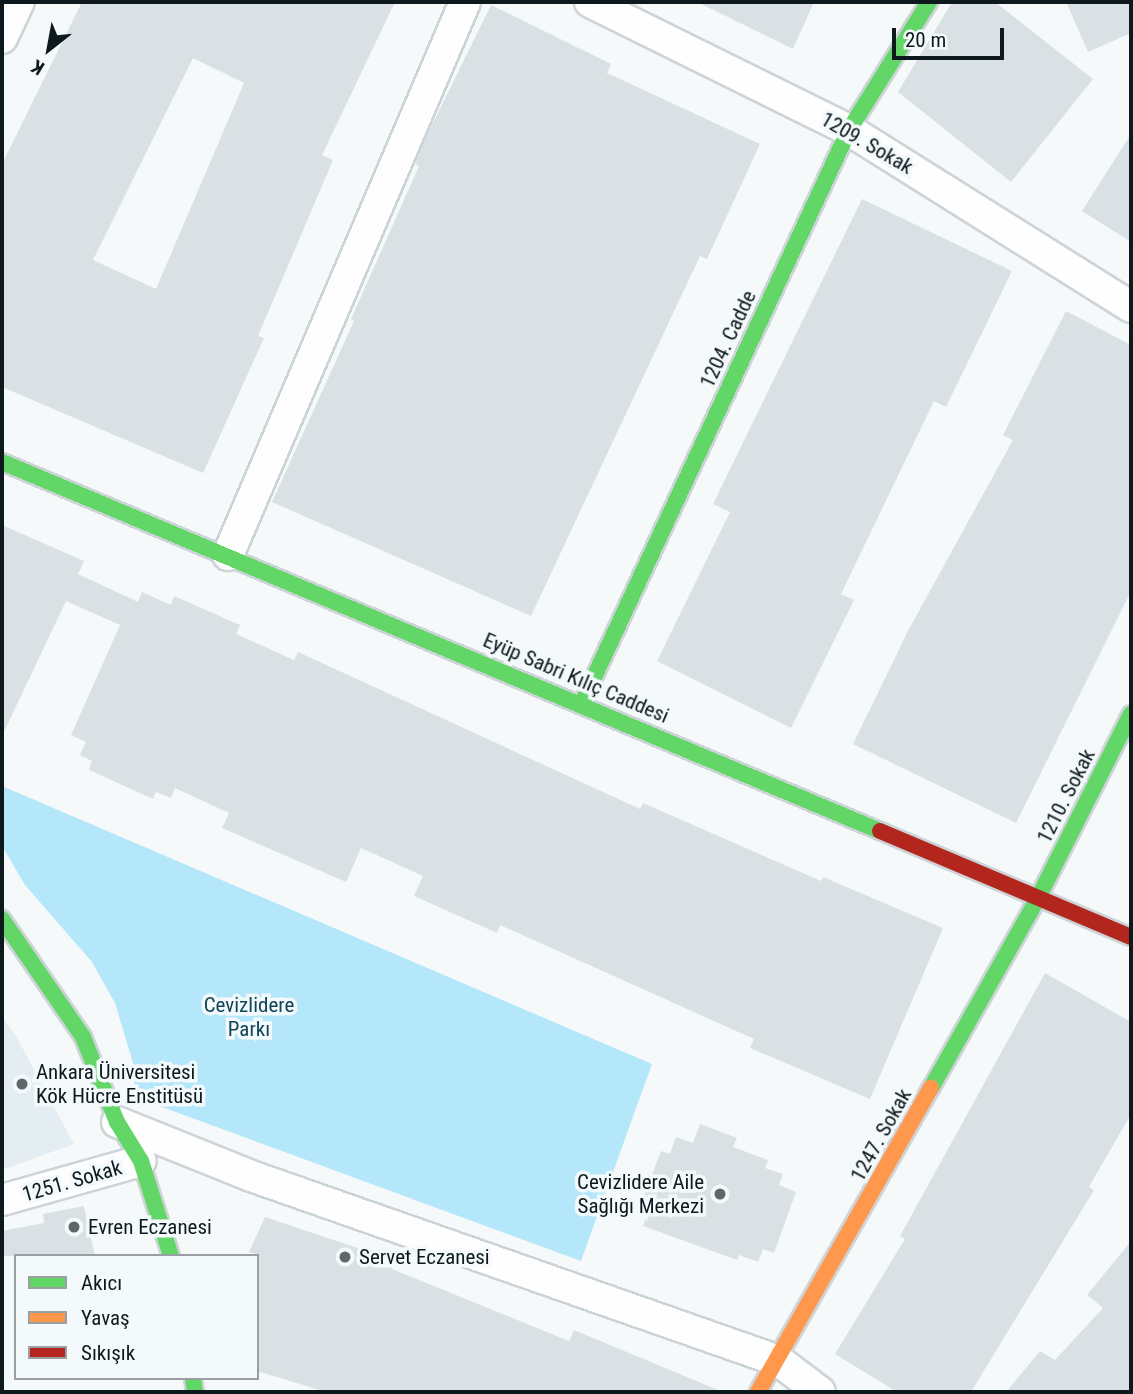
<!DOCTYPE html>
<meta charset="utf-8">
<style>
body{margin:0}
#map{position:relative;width:1133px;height:1394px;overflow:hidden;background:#f6f9fa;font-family:"Roboto Condensed",sans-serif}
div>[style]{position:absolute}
.built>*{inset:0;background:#e4eef2}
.green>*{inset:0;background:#b5e7fa}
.building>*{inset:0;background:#dae1e4}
.roads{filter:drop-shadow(2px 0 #cdd4d8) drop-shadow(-2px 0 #cdd4d8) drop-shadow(0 2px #cdd4d8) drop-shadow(0 -2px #cdd4d8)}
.street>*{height:30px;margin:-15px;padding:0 15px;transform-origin:15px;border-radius:15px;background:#fefefe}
.fast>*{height:16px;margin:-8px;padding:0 8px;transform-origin:8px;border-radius:8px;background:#63d668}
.slow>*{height:16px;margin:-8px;padding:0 8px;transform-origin:8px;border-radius:8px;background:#ff974d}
.jam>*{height:16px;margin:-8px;padding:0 8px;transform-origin:8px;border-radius:8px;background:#b3261e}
.dots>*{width:19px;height:19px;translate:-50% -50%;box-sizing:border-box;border:4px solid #f4fafc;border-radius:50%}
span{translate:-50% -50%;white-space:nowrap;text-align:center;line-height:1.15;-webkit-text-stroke:7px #f4fafc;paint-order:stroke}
.street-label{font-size:21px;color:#0e191e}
.park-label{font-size:21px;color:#0f4557}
.poi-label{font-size:21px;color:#0e191e}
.left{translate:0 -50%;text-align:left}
.right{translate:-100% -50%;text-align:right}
.frame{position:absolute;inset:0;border:4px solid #0e191e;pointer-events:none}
.legend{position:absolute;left:14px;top:1254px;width:245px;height:126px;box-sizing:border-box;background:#f4fafc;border:2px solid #98a0a3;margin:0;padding:9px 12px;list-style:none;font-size:21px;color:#0e191e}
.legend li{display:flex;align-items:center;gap:14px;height:35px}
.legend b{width:35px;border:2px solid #98a0a3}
.north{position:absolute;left:14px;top:14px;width:70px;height:70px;-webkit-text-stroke:5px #f4fafc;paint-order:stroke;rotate:211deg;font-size:19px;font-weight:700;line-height:28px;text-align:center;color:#0e191e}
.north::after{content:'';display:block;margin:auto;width:24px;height:32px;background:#0e191e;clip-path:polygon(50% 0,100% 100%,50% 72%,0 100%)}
.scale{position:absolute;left:892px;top:28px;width:112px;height:32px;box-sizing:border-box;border:4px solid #0e191e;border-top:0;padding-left:9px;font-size:21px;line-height:24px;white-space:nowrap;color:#0e191e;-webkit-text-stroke:5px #f4fafc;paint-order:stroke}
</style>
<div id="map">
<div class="built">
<i style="clip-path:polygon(2px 1017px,16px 1036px,74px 1144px,2px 1170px)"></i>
</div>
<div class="green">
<i style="clip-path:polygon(2px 786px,652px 1064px,581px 1261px,135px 1097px,133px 1063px,115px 1003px,92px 962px,25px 885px,2px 846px)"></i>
</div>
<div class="building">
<i style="clip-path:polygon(evenodd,82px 2px,395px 2px,322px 155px,333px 160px,258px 336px,264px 338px,203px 473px,2px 387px,2px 164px,82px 2px,193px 58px,244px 83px,156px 289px,93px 260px,193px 58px)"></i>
<i style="clip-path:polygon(697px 2px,814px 2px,793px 49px)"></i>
<i style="clip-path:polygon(952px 2px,995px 2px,1093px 79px,1011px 182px,898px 92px)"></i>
<i style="clip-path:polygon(1066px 2px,1131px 2px,1131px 33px,1088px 52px)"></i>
<i style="clip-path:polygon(491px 5px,611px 64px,607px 73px,760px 144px,707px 259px,700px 256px,531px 616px,272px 502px,354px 321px,351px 319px,419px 166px,415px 164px,425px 139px)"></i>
<i style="clip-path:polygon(1131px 134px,1131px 242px,1082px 211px)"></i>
<i style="clip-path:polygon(862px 199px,1012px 271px,946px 407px,934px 401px,841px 594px,854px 600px,791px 728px,657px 661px,730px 512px,713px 504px)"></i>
<i style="clip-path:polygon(1066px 311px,1131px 345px,1131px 591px,1016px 823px,853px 744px,909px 629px,1013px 440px,1003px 435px)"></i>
<i style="clip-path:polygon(2px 525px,84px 561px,78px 574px,138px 602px,142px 592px,171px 605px,174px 596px,240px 625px,236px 634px,294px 660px,298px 652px,640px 809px,643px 803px,821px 881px,823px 877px,943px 928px,870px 1099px,750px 1048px,754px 1039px,500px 925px,497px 933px,414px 896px,423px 876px,361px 848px,346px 882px,222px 828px,229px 813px,175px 788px,171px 798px,156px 792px,153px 799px,89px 770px,92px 761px,80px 755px,86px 742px,71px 735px,120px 625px,66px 601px,2px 736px)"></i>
<i style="clip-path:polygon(1045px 973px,1131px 1022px,1131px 1114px,1089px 1187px,1094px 1190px,971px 1392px,897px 1392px,835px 1354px,905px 1239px,900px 1236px)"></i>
<i style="clip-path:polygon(700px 1124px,737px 1138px,733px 1147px,768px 1160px,765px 1168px,783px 1174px,779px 1185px,796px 1192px,774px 1253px,763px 1249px,758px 1262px,739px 1255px,737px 1260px,643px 1226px,653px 1199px,644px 1196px,661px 1151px,670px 1154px,676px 1137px,693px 1143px)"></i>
<i style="clip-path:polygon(84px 1206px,95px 1256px,2px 1256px,2px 1231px,44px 1223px,43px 1214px)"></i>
<i style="clip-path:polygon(265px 1217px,396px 1261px,392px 1269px,569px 1341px,574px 1330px,723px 1392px,326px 1392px,257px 1371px,259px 1255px,249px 1252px)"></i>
<i style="clip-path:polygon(1131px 1241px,1131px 1392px,1006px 1392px,1040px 1351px,1055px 1360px,1103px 1308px,1087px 1295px)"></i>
</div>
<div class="roads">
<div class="street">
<i style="left:590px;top:2px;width:289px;rotate:26.3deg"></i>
<i style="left:849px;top:130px;width:333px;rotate:32.1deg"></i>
<i style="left:2px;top:38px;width:40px;rotate:-65deg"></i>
<i style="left:228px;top:555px;width:602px;rotate:-66.8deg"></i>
<i style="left:117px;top:1122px;width:144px;rotate:21.9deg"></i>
<i style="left:251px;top:1176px;width:559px;rotate:19.31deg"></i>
<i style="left:779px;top:1361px;width:51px;rotate:37.1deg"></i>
<i style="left:2px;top:1200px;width:144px;rotate:-15.7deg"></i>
</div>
<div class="fast">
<i style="left:2px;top:462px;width:952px;rotate:22.8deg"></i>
<i style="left:582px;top:703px;width:632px;rotate:-65.02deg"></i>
<i style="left:849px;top:130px;width:151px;rotate:-58deg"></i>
<i style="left:2px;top:919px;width:143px;rotate:55.5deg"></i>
<i style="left:83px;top:1037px;width:92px;rotate:68.2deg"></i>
<i style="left:117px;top:1122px;width:46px;rotate:58.4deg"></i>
<i style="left:141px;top:1161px;width:100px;rotate:72.5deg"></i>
<i style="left:931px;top:1088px;width:218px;rotate:-60.6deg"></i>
<i style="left:1038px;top:898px;width:206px;rotate:-63.2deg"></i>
<i style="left:193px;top:1378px;width:14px;rotate:82deg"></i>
</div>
<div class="slow">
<i style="left:758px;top:1392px;width:350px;rotate:-60.4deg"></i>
</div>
<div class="jam">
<i style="left:880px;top:831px;width:272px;rotate:22.9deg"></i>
</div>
</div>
<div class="dots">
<i style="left:22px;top:1084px;background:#5f676b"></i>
<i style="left:720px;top:1194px;background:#5f676b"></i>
<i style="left:74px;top:1227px;background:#5f676b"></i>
<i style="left:345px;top:1257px;background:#5f676b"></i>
</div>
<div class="street-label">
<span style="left:867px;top:143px;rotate:30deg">1209. Sokak</span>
<span style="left:728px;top:339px;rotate:-65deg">1204. Cadde</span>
<span style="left:576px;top:678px;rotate:23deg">Eyüp Sabri Kılıç Caddesi</span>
<span style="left:1066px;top:796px;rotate:-63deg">1210. Sokak</span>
<span style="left:881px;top:1135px;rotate:-61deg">1247. Sokak</span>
<span style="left:72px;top:1181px;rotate:-16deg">1251. Sokak</span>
</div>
<div class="park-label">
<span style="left:249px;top:1017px">Cevizlidere<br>Parkı</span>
</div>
<div class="poi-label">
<span class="left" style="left:36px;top:1084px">Ankara Üniversitesi<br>Kök Hücre Enstitüsü</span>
<span class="right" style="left:704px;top:1194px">Cevizlidere Aile<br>Sağlığı Merkezi</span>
<span class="left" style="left:88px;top:1227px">Evren Eczanesi</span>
<span class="left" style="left:359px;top:1257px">Servet Eczanesi</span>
</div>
<div class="frame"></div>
<ul class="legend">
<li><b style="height:9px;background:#63d668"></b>Akıcı</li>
<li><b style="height:9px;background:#ff974d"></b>Yavaş</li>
<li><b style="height:9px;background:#b3261e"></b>Sıkışık</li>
</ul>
<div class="north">K</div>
<div class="scale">20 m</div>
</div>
